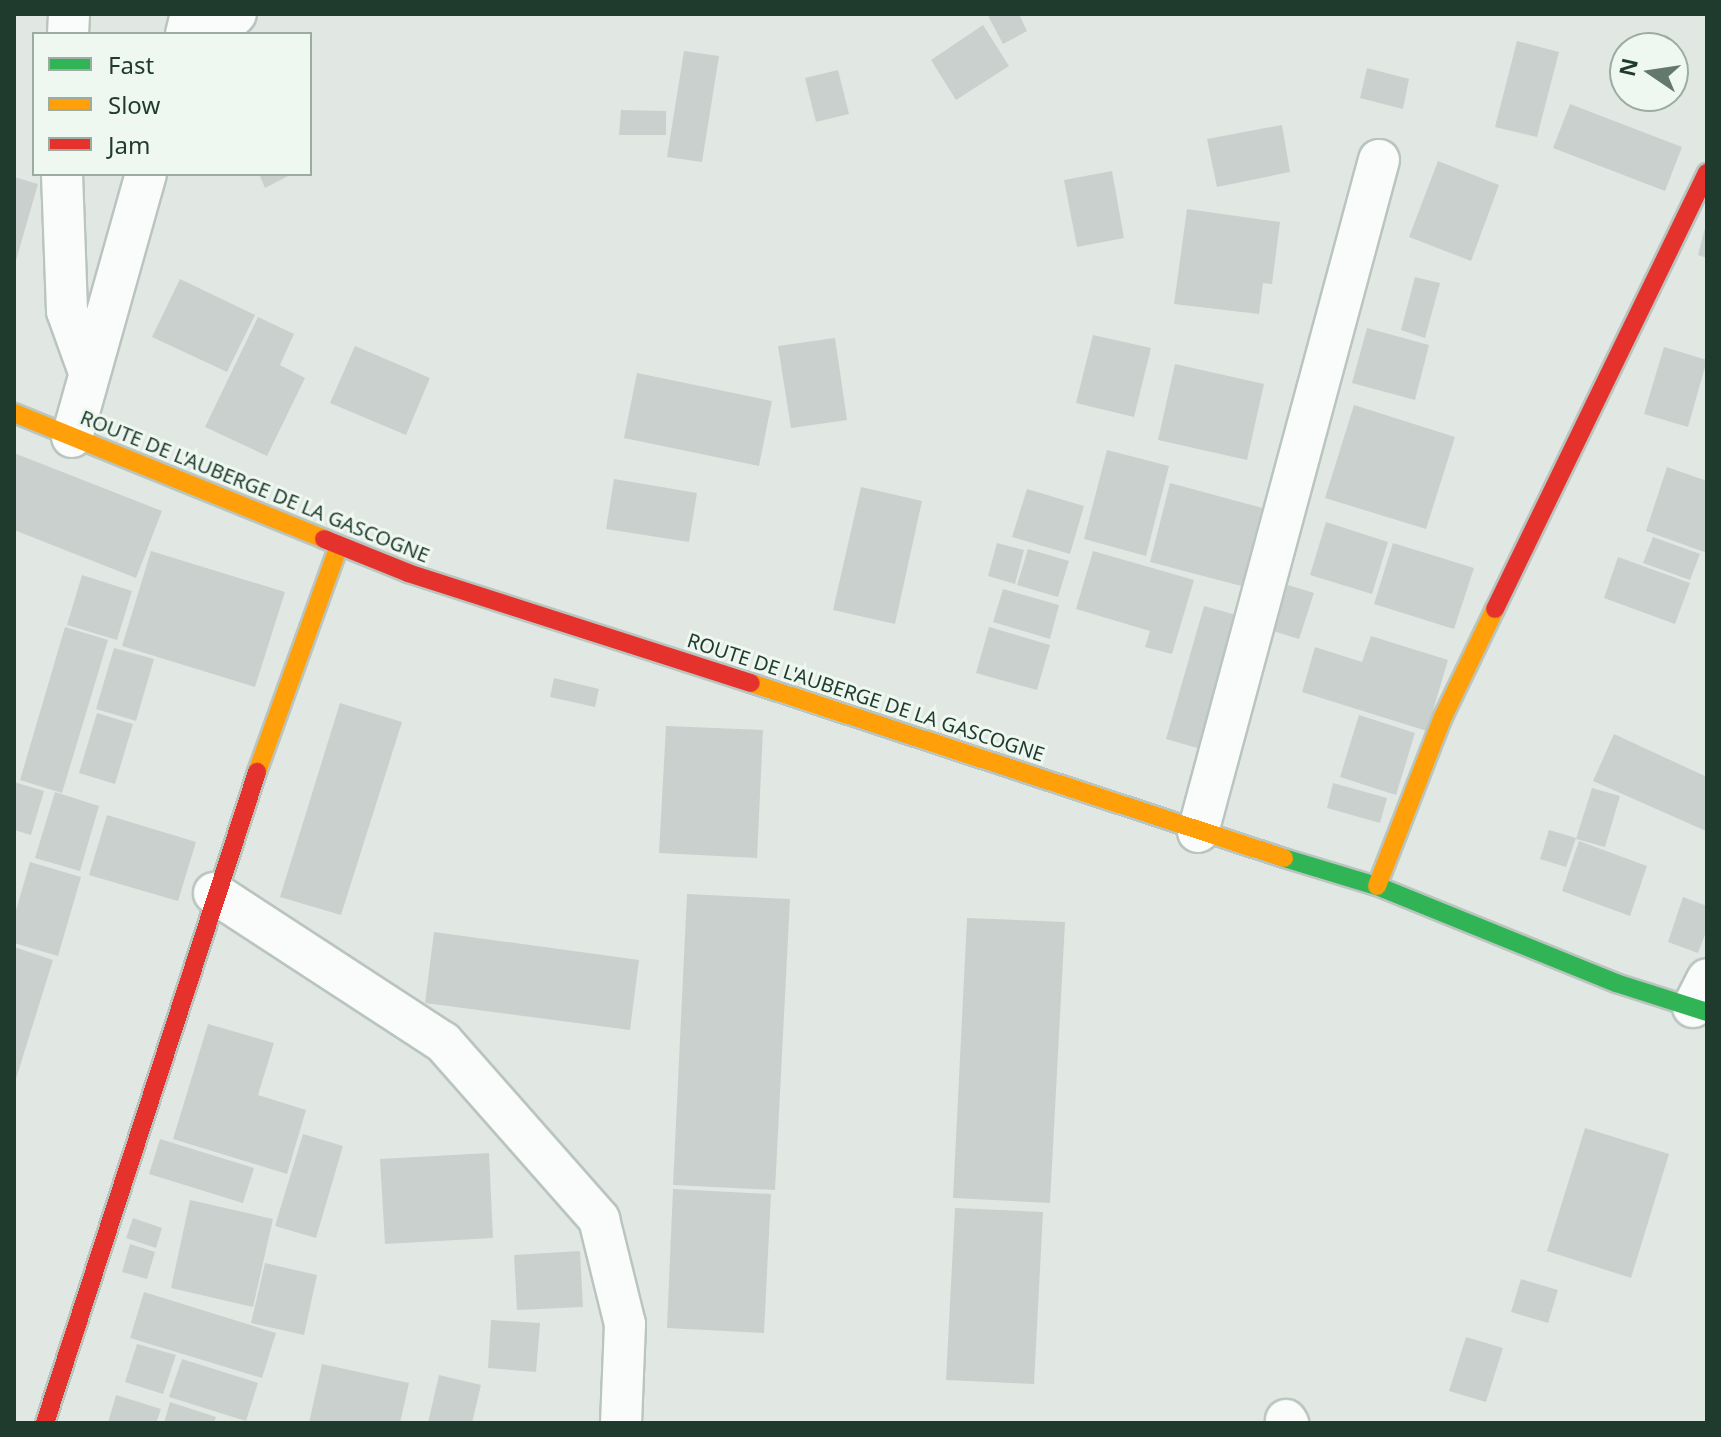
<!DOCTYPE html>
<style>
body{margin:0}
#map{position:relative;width:1721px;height:1437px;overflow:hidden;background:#e1e8e4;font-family:"Noto Sans",sans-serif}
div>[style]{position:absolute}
.building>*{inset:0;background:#cad0cd}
.roads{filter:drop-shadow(2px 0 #bac5bf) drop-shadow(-2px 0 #bac5bf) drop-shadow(0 2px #bac5bf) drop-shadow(0 -2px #bac5bf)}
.street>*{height:40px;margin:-20px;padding:0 20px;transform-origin:20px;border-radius:20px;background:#fafcfb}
.fast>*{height:18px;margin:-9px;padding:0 9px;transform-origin:9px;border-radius:9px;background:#30b455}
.slow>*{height:18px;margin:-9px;padding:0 9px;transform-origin:9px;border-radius:9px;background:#ff9f0a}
.jam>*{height:18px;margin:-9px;padding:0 9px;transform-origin:9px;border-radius:9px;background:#e5322d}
span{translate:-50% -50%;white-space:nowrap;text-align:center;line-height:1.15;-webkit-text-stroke:6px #eff7f1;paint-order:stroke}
.street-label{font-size:20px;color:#1f3b2e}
.frame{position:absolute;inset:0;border:16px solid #1f3b2e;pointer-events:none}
.legend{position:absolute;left:32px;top:32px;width:280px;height:144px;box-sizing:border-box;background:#eff7f1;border:2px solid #9caca3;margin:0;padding:10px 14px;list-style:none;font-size:24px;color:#1f3b2e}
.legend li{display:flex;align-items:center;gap:16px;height:40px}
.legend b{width:40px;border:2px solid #9caca3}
.north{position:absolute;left:1609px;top:32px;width:80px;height:80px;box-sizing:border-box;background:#eff7f1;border:2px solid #9caca3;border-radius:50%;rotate:283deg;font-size:22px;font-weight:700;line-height:32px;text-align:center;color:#1f3b2e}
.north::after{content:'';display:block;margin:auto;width:28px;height:36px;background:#63786e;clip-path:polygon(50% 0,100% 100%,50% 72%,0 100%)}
</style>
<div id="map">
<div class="building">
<i style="clip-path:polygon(987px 14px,1019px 14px,1027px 31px,1003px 44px)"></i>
<i style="clip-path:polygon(983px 25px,1009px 66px,956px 100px,931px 60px)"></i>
<i style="clip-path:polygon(1517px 41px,1559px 52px,1537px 137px,1495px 127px)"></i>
<i style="clip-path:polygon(684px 51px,719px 56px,702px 162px,667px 157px)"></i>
<i style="clip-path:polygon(1367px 68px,1409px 79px,1403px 109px,1360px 98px)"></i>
<i style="clip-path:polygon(838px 70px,849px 114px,816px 122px,805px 78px)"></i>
<i style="clip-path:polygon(1570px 104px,1682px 147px,1665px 191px,1553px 148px)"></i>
<i style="clip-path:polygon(621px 110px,666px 111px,666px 135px,619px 135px)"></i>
<i style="clip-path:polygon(1282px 125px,1290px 172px,1217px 187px,1207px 139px)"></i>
<i style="clip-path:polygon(1438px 161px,1499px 185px,1471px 261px,1409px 237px)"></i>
<i style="clip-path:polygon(1112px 171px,1124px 238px,1077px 247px,1064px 180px)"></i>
<i style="clip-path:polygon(259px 174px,292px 174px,265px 188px)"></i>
<i style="clip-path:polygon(14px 177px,38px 184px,15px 264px,14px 264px)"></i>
<i style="clip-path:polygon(1187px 209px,1280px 222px,1272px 284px,1263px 283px,1259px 314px,1174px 304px)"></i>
<i style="clip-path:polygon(1706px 224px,1707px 225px,1707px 258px,1698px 255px)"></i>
<i style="clip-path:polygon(1415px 277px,1440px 283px,1425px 338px,1401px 330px)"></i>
<i style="clip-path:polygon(180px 279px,255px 315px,227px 372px,152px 337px)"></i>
<i style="clip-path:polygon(258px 317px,294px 334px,280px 365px,305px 378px,267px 456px,205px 427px)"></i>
<i style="clip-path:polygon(1367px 328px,1429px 345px,1415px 400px,1352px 383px)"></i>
<i style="clip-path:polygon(1093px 335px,1151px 348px,1134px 417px,1076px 403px)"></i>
<i style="clip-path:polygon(835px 338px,847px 420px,791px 428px,778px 346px)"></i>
<i style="clip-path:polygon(355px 346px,430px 378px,406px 435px,330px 403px)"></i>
<i style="clip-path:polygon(1664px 347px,1707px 360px,1688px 427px,1644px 414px)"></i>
<i style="clip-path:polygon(1175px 364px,1264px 384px,1247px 460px,1158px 440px)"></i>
<i style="clip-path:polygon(637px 373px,772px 401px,759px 466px,624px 438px)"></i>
<i style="clip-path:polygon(1354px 405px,1455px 437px,1426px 529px,1325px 498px)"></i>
<i style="clip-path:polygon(1107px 450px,1169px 466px,1146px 556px,1084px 539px)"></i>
<i style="clip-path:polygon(14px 453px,162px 511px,136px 578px,14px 530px)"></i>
<i style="clip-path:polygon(1667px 467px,1707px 481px,1707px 553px,1646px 531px)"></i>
<i style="clip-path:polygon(614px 479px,697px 493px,689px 542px,606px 529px)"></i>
<i style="clip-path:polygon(1170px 483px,1270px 510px,1249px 588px,1150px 562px)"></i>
<i style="clip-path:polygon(861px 487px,922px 501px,895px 624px,833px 610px)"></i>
<i style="clip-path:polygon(1027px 489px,1084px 506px,1070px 554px,1012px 537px)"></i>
<i style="clip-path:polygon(1326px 522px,1388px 542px,1372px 594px,1310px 575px)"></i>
<i style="clip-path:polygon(1653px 537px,1700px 554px,1690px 580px,1643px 563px)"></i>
<i style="clip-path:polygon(997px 543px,1024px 550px,1015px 584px,988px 576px)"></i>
<i style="clip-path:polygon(1393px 543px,1474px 568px,1454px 629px,1374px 604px)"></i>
<i style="clip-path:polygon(1028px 549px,1069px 561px,1058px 597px,1017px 585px)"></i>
<i style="clip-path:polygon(151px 551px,285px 592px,255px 687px,122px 646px)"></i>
<i style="clip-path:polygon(1093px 551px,1194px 580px,1172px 654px,1145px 647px,1150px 631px,1076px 609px)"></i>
<i style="clip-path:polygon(1618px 557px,1690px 583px,1675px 624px,1604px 598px)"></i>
<i style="clip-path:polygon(82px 575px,132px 591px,117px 640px,67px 625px)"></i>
<i style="clip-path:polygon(1288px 585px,1314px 593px,1299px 639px,1273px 631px)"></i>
<i style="clip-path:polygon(1003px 589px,1059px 605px,1050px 639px,993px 622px)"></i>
<i style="clip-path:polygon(1204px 606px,1240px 616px,1201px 749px,1166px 739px)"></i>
<i style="clip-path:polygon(65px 627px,108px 640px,62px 793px,20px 780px)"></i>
<i style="clip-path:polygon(989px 627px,1050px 645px,1037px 690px,976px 673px)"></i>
<i style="clip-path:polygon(1371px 636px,1448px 660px,1427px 731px,1302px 692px,1315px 647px,1362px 662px)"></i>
<i style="clip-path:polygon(114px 648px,154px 659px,136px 721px,96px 709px)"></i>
<i style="clip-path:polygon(554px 678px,599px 689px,595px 707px,550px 697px)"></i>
<i style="clip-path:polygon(340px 703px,402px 722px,341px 915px,280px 897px)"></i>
<i style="clip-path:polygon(97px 713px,133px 724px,115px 784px,79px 773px)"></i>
<i style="clip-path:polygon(1359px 715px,1415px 733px,1396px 795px,1340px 777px)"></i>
<i style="clip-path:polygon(666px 726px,763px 730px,757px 858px,659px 853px)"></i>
<i style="clip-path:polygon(1614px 734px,1707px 777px,1706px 831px,1593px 781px)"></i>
<i style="clip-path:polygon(14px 782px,44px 791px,31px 835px,14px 830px)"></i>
<i style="clip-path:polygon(1333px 783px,1387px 798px,1380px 823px,1327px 808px)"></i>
<i style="clip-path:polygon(1592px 788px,1620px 796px,1605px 847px,1576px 839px)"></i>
<i style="clip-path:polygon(55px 792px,99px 806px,80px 871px,35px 858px)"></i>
<i style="clip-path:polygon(107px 815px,196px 842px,178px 901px,89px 875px)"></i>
<i style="clip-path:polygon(1549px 830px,1576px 838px,1566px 867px,1540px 859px)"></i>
<i style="clip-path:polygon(1579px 841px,1647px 866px,1630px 916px,1562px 891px)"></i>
<i style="clip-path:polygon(30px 862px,81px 877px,58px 956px,14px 943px,14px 917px)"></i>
<i style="clip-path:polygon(687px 894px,790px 899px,775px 1190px,673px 1185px)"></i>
<i style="clip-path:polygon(1683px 897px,1707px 906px,1707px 929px,1698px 953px,1668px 942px)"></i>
<i style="clip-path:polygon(967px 918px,1065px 922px,1050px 1203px,953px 1198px)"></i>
<i style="clip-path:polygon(434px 932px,639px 960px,630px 1030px,425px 1003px)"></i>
<i style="clip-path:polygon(14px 947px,53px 960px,15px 1082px,14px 1082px)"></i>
<i style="clip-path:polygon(208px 1024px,274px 1043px,258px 1095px,306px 1110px,287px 1174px,173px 1139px)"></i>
<i style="clip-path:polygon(1585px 1128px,1669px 1154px,1631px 1278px,1547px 1251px)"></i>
<i style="clip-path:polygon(303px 1134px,343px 1146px,316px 1238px,275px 1226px)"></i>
<i style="clip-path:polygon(160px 1139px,254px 1168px,243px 1203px,149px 1174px)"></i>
<i style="clip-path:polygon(489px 1153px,493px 1238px,385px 1244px,380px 1159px)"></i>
<i style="clip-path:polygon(673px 1189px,771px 1194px,764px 1333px,667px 1328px)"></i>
<i style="clip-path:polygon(190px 1200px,273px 1219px,253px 1307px,171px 1288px)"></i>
<i style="clip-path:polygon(955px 1208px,1043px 1212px,1034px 1384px,946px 1380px)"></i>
<i style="clip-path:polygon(133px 1218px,162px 1228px,156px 1248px,126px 1238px)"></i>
<i style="clip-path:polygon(130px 1244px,155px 1252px,147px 1279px,122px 1272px)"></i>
<i style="clip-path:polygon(580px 1251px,583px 1307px,517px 1310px,514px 1255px)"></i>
<i style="clip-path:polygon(265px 1263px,317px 1275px,304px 1335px,251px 1323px)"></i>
<i style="clip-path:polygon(1521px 1279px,1558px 1290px,1548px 1323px,1511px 1312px)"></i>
<i style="clip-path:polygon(144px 1292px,276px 1333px,262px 1378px,130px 1338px)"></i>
<i style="clip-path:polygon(491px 1320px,540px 1323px,536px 1372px,488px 1368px)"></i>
<i style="clip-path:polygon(1466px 1337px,1503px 1348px,1486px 1402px,1449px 1391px)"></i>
<i style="clip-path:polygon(137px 1344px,176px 1355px,163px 1394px,125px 1382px)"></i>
<i style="clip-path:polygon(182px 1359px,258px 1383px,246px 1421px,169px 1397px)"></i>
<i style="clip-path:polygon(322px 1364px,409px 1383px,400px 1423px,309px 1423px)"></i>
<i style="clip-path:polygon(439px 1375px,481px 1385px,472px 1423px,428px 1423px)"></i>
<i style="clip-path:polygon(116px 1395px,161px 1409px,156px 1423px,108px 1423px)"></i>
<i style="clip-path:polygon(170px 1402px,216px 1417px,214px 1423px,164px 1423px)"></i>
</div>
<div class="roads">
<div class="street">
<i style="left:68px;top:34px;width:20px;rotate:-87deg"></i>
<i style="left:186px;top:34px;width:21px;rotate:-76deg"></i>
<i style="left:215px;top:34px;width:29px;rotate:-44deg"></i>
<i style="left:62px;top:174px;width:137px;rotate:87.9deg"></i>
<i style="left:67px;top:311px;width:65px;rotate:70.2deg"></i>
<i style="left:72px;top:437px;width:273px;rotate:-74.3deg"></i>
<i style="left:1198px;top:832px;width:696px;rotate:-74.93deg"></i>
<i style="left:214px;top:893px;width:273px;rotate:33.1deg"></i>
<i style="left:443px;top:1042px;width:236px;rotate:48.6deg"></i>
<i style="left:599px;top:1219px;width:108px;rotate:76.1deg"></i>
<i style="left:625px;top:1324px;width:99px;rotate:92.3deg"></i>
<i style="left:1693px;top:1007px;width:31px;rotate:-63deg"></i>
<i style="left:1286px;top:1420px;width:4px;rotate:56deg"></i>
</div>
<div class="fast">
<i style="left:1284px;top:858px;width:97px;rotate:16.8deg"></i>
<i style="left:1377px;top:886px;width:258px;rotate:22.1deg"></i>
<i style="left:1616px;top:983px;width:96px;rotate:17.7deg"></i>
</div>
<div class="slow">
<i style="left:14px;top:413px;width:335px;rotate:22.1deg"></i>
<i style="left:751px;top:683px;width:561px;rotate:18.18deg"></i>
<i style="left:257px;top:772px;width:240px;rotate:-70.1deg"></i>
<i style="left:1377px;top:886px;width:181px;rotate:-68.7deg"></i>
<i style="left:1443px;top:717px;width:120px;rotate:-64.3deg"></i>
</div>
<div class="jam">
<i style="left:324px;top:539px;width:91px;rotate:22deg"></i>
<i style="left:408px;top:573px;width:360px;rotate:17.8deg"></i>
<i style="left:1495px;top:609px;width:485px;rotate:-64.1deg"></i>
<i style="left:45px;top:1423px;width:685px;rotate:-71.96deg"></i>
</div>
</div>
<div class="street-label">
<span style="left:255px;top:486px;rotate:22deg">ROUTE DE L'AUBERGE DE LA GASCOGNE</span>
<span style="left:866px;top:697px;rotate:18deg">ROUTE DE L'AUBERGE DE LA GASCOGNE</span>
</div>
<div class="frame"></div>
<ul class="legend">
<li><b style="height:10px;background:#30b455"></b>Fast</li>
<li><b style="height:10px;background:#ff9f0a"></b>Slow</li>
<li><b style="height:10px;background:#e5322d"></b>Jam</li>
</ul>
<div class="north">N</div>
</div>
